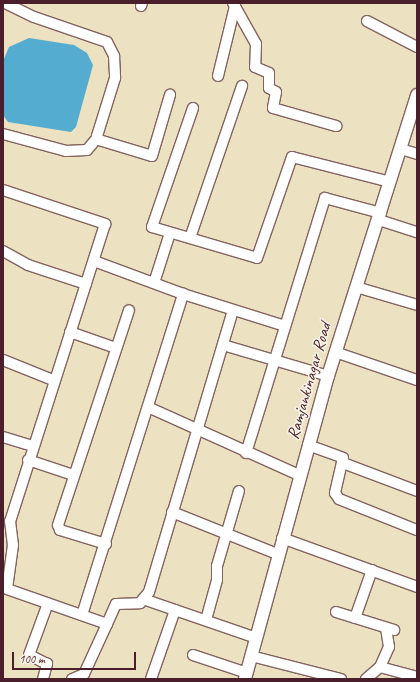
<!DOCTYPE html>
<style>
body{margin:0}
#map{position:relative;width:420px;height:682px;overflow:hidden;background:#ece1c0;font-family:Caveat,sans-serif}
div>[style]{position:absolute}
.water>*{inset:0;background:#54acd1}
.roads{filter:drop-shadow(1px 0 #83635f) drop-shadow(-1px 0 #83635f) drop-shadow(0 1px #83635f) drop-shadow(0 -1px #83635f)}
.minor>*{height:10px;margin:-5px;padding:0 5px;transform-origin:5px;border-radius:5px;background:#fff}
.tertiary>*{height:12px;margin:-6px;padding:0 6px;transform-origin:6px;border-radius:6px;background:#fff}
span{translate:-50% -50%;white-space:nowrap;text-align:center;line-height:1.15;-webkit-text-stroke:3px #f7f3e8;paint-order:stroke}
.street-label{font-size:17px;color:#4a1f2b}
.frame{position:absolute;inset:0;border:4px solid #4a1f2b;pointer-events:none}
.scale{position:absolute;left:12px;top:652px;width:124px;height:18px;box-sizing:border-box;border:2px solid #4a1f2b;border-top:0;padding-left:5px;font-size:12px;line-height:14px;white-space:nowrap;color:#4a1f2b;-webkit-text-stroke:3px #f7f3e8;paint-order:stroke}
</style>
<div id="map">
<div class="water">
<i style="clip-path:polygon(29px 38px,74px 45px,87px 53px,93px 65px,76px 127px,71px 132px,8px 122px,3px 115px,3px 61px,9px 47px)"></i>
</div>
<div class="roads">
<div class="minor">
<i style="left:5px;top:3px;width:32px;rotate:26deg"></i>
<i style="left:34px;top:17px;width:77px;rotate:18.9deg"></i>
<i style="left:107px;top:42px;width:16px;rotate:63deg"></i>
<i style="left:114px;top:56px;width:22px;rotate:87deg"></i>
<i style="left:115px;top:78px;width:61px;rotate:107.2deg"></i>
<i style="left:97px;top:136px;width:4px;rotate:63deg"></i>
<i style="left:99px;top:140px;width:55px;rotate:16.8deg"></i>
<i style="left:152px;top:156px;width:64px;rotate:-73.6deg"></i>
<i style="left:233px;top:3px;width:47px;rotate:60.7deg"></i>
<i style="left:256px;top:44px;width:23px;rotate:92deg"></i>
<i style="left:255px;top:67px;width:15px;rotate:23deg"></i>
<i style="left:269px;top:73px;width:15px;rotate:90deg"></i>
<i style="left:269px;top:88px;width:8px;rotate:30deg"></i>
<i style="left:276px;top:92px;width:16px;rotate:101deg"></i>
<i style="left:273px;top:108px;width:66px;rotate:15.9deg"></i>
<i style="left:141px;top:6px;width:3px;rotate:-72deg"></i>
<i style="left:367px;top:21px;width:56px;rotate:27.5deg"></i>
<i style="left:218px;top:76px;width:72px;rotate:-76.3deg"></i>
<i style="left:193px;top:108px;width:126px;rotate:109deg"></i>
<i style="left:152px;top:227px;width:109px;rotate:16.4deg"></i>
<i style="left:257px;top:258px;width:107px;rotate:-70.9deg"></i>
<i style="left:292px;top:157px;width:101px;rotate:14.3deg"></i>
<i style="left:3px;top:134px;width:65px;rotate:15.1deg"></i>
<i style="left:66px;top:151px;width:21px;rotate:-3deg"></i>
<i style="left:87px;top:150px;width:16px;rotate:-50deg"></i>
<i style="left:401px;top:149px;width:17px;rotate:17deg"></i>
<i style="left:3px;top:190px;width:108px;rotate:18.4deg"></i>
<i style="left:105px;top:224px;width:312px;rotate:107.7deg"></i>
<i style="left:10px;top:521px;width:24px;rotate:83deg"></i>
<i style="left:13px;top:545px;width:44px;rotate:97.8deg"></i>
<i style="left:7px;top:589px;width:106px;rotate:19.3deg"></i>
<i style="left:107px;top:624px;width:55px;rotate:114.7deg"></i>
<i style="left:84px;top:674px;width:13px;rotate:157deg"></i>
<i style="left:379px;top:220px;width:40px;rotate:18deg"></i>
<i style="left:190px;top:238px;width:161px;rotate:-71.1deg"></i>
<i style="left:3px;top:251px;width:29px;rotate:29deg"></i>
<i style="left:28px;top:265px;width:61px;rotate:18.1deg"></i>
<i style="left:94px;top:261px;width:95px;rotate:20.3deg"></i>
<i style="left:183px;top:294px;width:107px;rotate:17.4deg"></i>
<i style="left:154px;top:283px;width:52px;rotate:-72.3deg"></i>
<i style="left:356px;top:287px;width:64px;rotate:16.4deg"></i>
<i style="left:70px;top:332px;width:49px;rotate:19.2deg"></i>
<i style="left:223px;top:345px;width:109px;rotate:16.4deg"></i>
<i style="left:335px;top:352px;width:87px;rotate:18.9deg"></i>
<i style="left:3px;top:360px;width:54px;rotate:21.8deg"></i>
<i style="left:150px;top:408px;width:163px;rotate:24.2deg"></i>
<i style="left:3px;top:437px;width:31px;rotate:17deg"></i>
<i style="left:308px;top:445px;width:37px;rotate:20deg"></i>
<i style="left:343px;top:458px;width:36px;rotate:103deg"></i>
<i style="left:335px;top:493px;width:7px;rotate:56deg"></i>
<i style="left:339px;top:499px;width:84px;rotate:21.7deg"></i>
<i style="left:246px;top:453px;width:267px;rotate:-72.8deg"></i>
<i style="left:325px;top:198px;width:58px;rotate:15deg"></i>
<i style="left:28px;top:460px;width:47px;rotate:18.4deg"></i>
<i style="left:343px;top:463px;width:79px;rotate:20.7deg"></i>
<i style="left:172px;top:512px;width:113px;rotate:21.8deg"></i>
<i style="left:282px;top:538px;width:144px;rotate:19.9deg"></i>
<i style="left:106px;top:544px;width:48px;rotate:-163.1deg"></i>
<i style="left:60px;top:530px;width:5px;rotate:-112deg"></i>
<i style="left:58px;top:525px;width:226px;rotate:-71.7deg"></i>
<i style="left:143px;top:599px;width:120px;rotate:19deg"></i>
<i style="left:336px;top:612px;width:61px;rotate:17.2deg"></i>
<i style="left:82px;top:615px;width:337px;rotate:-72.5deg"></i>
<i style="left:355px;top:618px;width:51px;rotate:-70.5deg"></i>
<i style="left:206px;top:620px;width:41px;rotate:-74.6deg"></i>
<i style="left:217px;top:580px;width:14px;rotate:-90deg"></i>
<i style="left:217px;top:566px;width:78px;rotate:-73.7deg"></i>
<i style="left:107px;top:624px;width:22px;rotate:-66deg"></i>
<i style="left:116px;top:604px;width:24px;rotate:-2deg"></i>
<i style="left:140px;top:603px;width:14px;rotate:-51deg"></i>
<i style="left:149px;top:592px;width:293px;rotate:-73.4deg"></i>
<i style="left:193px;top:655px;width:57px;rotate:18.4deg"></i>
<i style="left:251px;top:656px;width:93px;rotate:14.3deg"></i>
<i style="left:380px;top:667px;width:22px;rotate:-66deg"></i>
<i style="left:389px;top:647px;width:19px;rotate:-99deg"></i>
<i style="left:43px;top:679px;width:16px;rotate:-75deg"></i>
<i style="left:47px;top:664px;width:20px;rotate:-153deg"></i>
<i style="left:29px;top:655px;width:55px;rotate:-69.9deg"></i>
<i style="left:151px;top:679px;width:73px;rotate:-70.8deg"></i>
<i style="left:366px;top:679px;width:18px;rotate:-41deg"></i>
<i style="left:380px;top:667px;width:38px;rotate:15deg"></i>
</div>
<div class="tertiary">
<i style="left:245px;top:679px;width:314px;rotate:-74.7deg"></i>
<i style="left:328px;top:376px;width:295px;rotate:-72.4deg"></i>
</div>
</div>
<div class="street-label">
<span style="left:309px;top:381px;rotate:-74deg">Ramjankinagar Road</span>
</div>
<div class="frame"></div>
<div class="scale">100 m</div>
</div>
